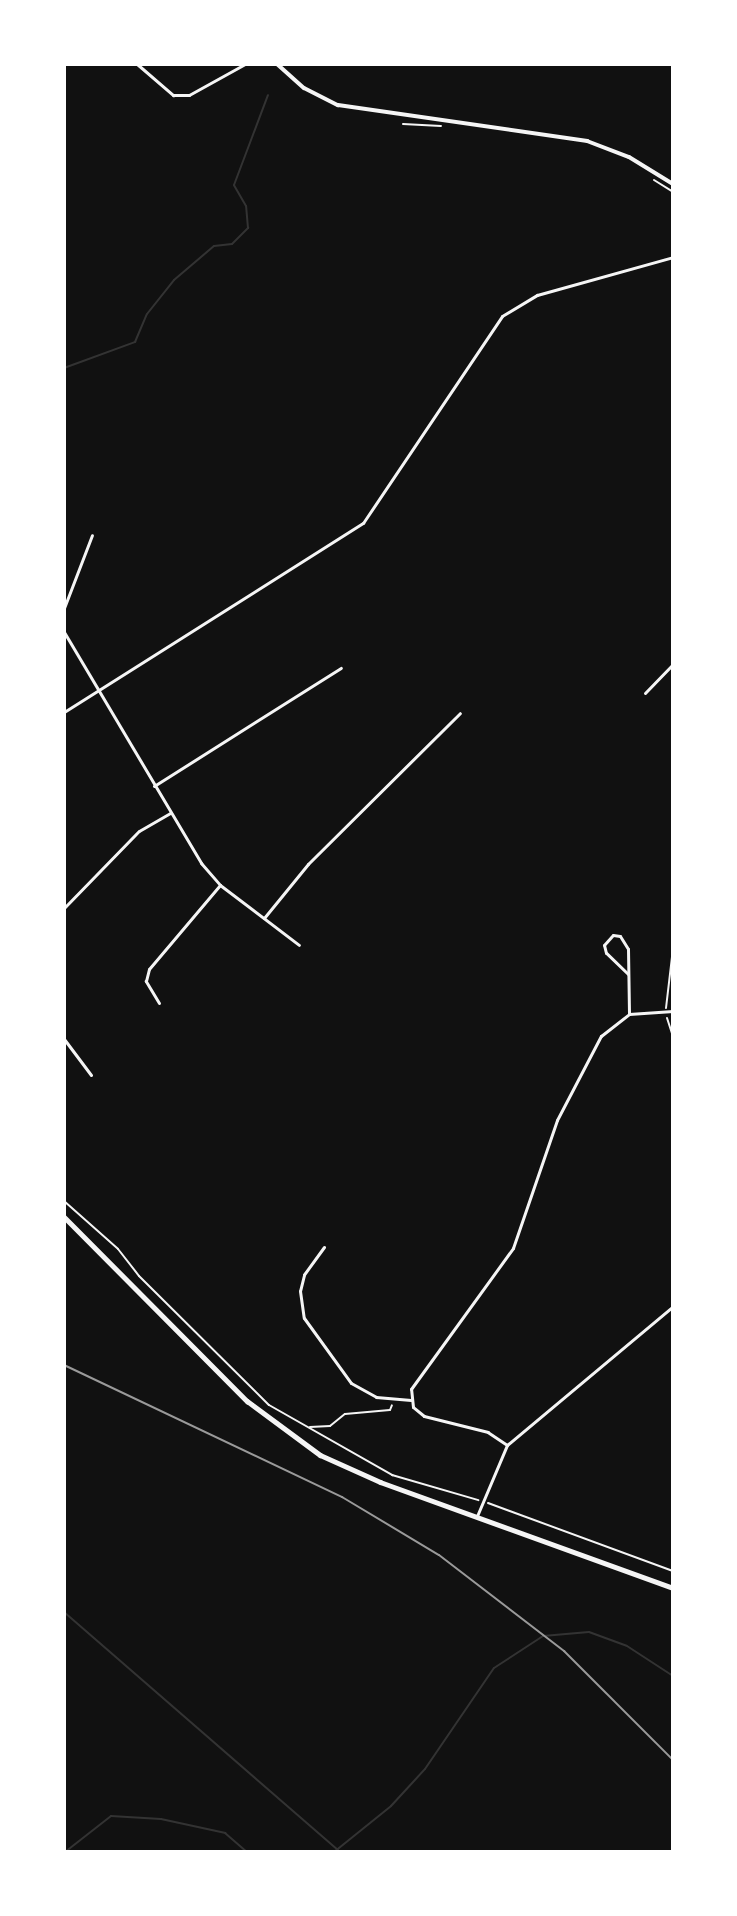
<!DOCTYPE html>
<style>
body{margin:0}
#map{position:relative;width:737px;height:1916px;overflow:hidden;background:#111;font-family:Montserrat,sans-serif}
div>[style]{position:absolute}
.stream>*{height:2px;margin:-1px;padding:0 1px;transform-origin:1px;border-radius:1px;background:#333}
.path>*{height:2px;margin:-1px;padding:0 1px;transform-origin:1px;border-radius:1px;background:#f5f5f5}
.minor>*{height:3px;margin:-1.5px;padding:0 1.5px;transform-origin:1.5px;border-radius:1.5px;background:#f5f5f5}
.tertiary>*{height:4px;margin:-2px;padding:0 2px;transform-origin:2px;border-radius:2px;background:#f5f5f5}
.trunk>*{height:5px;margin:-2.5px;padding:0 2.5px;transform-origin:2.5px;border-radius:2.5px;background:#f5f5f5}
.rail>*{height:2px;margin:-1px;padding:0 1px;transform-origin:1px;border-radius:1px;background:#9a9a9a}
span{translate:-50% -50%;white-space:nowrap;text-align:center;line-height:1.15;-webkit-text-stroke:6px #fff;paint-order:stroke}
.frame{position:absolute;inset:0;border:66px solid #fff;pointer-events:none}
</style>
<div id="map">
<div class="stream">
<i style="left:64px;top:368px;width:76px;rotate:-20.1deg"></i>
<i style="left:135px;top:342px;width:30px;rotate:-67deg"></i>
<i style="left:147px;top:314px;width:43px;rotate:-51.5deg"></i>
<i style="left:174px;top:280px;width:52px;rotate:-40.4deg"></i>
<i style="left:214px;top:246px;width:18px;rotate:-6deg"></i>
<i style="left:232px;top:244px;width:23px;rotate:-45deg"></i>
<i style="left:248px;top:228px;width:22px;rotate:-95deg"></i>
<i style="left:246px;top:206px;width:24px;rotate:-120deg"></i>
<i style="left:234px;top:185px;width:96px;rotate:-69.3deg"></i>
<i style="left:64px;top:1612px;width:366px;rotate:41deg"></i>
<i style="left:65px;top:1852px;width:58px;rotate:-38deg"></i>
<i style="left:111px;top:1816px;width:50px;rotate:3.4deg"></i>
<i style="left:161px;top:1819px;width:66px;rotate:12.3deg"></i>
<i style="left:225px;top:1833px;width:29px;rotate:41deg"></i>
<i style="left:334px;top:1852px;width:73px;rotate:-38.9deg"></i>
<i style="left:391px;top:1806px;width:50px;rotate:-47.4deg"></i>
<i style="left:425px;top:1769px;width:122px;rotate:-55.7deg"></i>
<i style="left:494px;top:1668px;width:59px;rotate:-33.1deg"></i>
<i style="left:543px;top:1636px;width:46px;rotate:-5deg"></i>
<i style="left:589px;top:1632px;width:40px;rotate:20.2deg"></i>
<i style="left:627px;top:1646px;width:55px;rotate:33.1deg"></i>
</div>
<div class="path">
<i style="left:403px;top:124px;width:38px;rotate:3deg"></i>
<i style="left:654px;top:180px;width:22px;rotate:32deg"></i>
<i style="left:666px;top:1008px;width:60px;rotate:-83.3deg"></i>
<i style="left:667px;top:1018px;width:16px;rotate:72deg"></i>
<i style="left:672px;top:1033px;width:207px;rotate:89.7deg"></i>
<i style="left:64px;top:1201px;width:72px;rotate:41.6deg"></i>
<i style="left:118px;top:1249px;width:34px;rotate:52deg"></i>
<i style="left:139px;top:1276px;width:183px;rotate:44.8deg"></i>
<i style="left:269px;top:1405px;width:142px;rotate:29.6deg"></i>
<i style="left:392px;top:1475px;width:90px;rotate:16.2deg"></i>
<i style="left:310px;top:1427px;width:20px;rotate:-3deg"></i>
<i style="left:330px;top:1426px;width:19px;rotate:-39deg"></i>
<i style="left:345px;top:1414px;width:45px;rotate:-5.1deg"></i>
<i style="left:390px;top:1410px;width:5px;rotate:-68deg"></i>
<i style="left:488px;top:1503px;width:197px;rotate:20.2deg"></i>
</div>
<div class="minor">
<i style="left:137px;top:64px;width:48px;rotate:40.7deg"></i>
<i style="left:173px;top:95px;width:16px"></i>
<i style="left:189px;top:95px;width:64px;rotate:-29deg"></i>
<i style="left:64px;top:608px;width:78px;rotate:-69deg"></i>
<i style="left:64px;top:632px;width:269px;rotate:59.3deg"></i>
<i style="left:201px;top:863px;width:29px;rotate:49deg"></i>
<i style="left:220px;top:885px;width:99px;rotate:37.2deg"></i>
<i style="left:645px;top:693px;width:40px;rotate:-46deg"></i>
<i style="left:64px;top:712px;width:354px;rotate:-32.3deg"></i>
<i style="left:363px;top:523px;width:249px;rotate:-56.1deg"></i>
<i style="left:502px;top:316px;width:41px;rotate:-31deg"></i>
<i style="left:537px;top:295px;width:141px;rotate:-15.6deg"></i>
<i style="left:154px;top:786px;width:221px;rotate:-32.3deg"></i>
<i style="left:64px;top:908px;width:107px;rotate:-45.8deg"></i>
<i style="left:139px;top:831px;width:36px;rotate:-30deg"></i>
<i style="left:264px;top:918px;width:70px;rotate:-50.8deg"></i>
<i style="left:308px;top:864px;width:214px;rotate:-44.8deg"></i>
<i style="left:628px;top:974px;width:30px;rotate:-136deg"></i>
<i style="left:606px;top:953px;width:8px;rotate:-104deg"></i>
<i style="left:604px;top:945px;width:13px;rotate:-48deg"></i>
<i style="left:613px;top:935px;width:7px;rotate:8deg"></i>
<i style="left:620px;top:936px;width:15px;rotate:58deg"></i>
<i style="left:628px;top:949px;width:65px;rotate:89.1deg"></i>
<i style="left:159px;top:1003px;width:26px;rotate:-121deg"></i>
<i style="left:146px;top:981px;width:12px;rotate:-76deg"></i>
<i style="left:149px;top:969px;width:110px;rotate:-49.8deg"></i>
<i style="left:64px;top:1039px;width:45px;rotate:53.1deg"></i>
<i style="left:324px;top:1247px;width:34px;rotate:126deg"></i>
<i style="left:304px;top:1275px;width:16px;rotate:104deg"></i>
<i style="left:300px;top:1291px;width:27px;rotate:82deg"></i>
<i style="left:304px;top:1318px;width:80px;rotate:54.1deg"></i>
<i style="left:351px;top:1383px;width:29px;rotate:29deg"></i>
<i style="left:376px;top:1397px;width:35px;rotate:5deg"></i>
<i style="left:507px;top:1445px;width:23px;rotate:-146deg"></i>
<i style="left:488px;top:1432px;width:66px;rotate:-166deg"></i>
<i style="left:424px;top:1416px;width:14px;rotate:-141deg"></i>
<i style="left:413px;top:1407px;width:18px;rotate:-96deg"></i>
<i style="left:411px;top:1389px;width:174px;rotate:-54.1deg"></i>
<i style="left:513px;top:1248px;width:135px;rotate:-71deg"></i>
<i style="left:557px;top:1120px;width:95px;rotate:-62.4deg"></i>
<i style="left:601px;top:1036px;width:36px;rotate:-38deg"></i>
<i style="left:629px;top:1014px;width:44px;rotate:-3.9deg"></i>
<i style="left:477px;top:1516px;width:77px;rotate:-67.1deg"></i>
<i style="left:507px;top:1445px;width:217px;rotate:-39.9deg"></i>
</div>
<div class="tertiary">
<i style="left:277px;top:64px;width:36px;rotate:42deg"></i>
<i style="left:304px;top:88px;width:38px;rotate:27deg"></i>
<i style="left:338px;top:105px;width:252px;rotate:8.2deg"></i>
<i style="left:587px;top:141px;width:45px;rotate:20.9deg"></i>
<i style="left:629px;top:157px;width:52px;rotate:31.5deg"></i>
</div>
<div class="trunk">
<i style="left:64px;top:1217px;width:260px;rotate:45.2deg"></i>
<i style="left:247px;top:1401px;width:91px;rotate:36.5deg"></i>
<i style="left:320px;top:1455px;width:66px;rotate:24.2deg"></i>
<i style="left:380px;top:1482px;width:312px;rotate:19.9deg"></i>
</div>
<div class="rail">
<i style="left:64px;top:1365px;width:308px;rotate:25.4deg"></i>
<i style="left:342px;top:1497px;width:113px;rotate:30.9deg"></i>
<i style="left:439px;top:1555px;width:158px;rotate:37.5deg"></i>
<i style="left:564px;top:1651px;width:154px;rotate:45deg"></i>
</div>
<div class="frame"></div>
</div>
